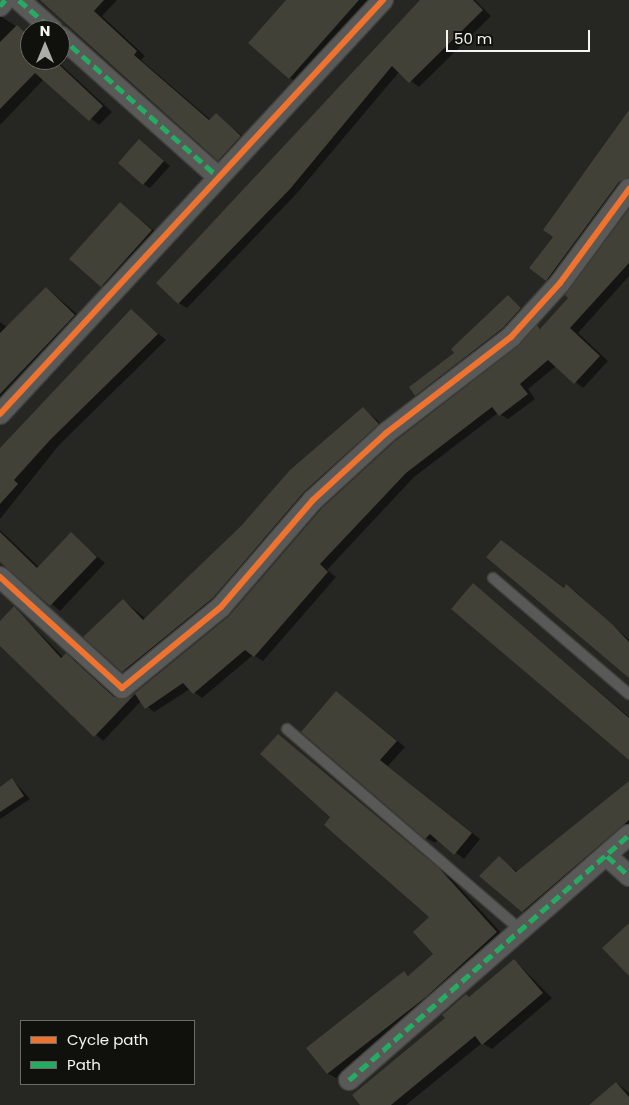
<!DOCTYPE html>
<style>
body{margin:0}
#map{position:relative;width:629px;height:1105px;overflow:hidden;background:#262622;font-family:Poppins,sans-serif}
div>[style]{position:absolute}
.shadow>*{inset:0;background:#0007}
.building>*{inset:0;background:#414137}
.roads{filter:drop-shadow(1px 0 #40403d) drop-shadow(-1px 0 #40403d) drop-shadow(0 1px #40403d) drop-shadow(0 -1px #40403d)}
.service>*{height:10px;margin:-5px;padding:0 5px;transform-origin:5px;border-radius:5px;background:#595a57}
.minor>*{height:20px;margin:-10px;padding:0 10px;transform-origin:10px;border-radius:10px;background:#595a57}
.quiet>*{height:5px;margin-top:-2.5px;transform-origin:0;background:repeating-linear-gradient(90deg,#26ab63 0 10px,transparent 0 15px)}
.cycleway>*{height:6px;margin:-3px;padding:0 3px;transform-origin:3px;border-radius:3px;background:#ef722f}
span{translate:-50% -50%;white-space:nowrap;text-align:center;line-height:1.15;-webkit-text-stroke:4px #10100d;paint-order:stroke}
.legend{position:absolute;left:20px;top:1020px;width:175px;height:65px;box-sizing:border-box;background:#10100d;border:1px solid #6b6b68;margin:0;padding:6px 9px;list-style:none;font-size:15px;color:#f4f4f0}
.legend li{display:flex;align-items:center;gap:10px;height:25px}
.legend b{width:25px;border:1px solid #6b6b68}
.north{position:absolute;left:20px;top:20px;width:50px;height:50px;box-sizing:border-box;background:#10100d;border:1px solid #6b6b68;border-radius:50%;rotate:0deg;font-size:14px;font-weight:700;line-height:20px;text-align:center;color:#f4f4f0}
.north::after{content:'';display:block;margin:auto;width:18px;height:22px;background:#acaca8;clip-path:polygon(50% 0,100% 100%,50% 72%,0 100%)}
.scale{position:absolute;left:446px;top:30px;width:144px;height:22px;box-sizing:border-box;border:2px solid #f4f4f0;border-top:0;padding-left:6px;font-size:15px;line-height:18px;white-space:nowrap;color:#f4f4f0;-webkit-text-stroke:4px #10100d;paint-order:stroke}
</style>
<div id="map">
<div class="shadow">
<i style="clip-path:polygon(42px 0,117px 0,102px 16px,145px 56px,141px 60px,211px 120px,216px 115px,249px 141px,227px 165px,219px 160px)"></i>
<i style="clip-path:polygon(288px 0,369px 0,301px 84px,290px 78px)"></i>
<i style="clip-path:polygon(422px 0,475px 0,491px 16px,419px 87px,399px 72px,298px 192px,187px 308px,179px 303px)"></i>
<i style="clip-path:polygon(0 16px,30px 35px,30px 60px,56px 60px,112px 112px,99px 125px,44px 79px,0 125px)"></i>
<i style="clip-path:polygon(629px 117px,629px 185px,554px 284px,547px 280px,555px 237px)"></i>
<i style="clip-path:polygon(139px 140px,170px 166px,150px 188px,143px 184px)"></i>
<i style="clip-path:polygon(120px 203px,161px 236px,111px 292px,71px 259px)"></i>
<i style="clip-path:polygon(629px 212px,629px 276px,578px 333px,608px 361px,583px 388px,556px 366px,528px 389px,535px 399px,508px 419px,498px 413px,414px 477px,327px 570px,336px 577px,263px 661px,253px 655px,202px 698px,190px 689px,154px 712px,141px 701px,103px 741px,0 644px,0 623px,15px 608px,63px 657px,74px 659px,117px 698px,130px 698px,230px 617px,538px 327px,542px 329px,570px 298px)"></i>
<i style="clip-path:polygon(47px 288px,86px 322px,0 410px,0 322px,7px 327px)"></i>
<i style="clip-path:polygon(508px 297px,529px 314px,424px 400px,416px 395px)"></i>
<i style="clip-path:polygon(131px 311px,166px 340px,59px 445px,0 519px,0 450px)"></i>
<i style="clip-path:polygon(363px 408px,387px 429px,222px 603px,132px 677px,85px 637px,123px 600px,146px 619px)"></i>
<i style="clip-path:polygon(0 530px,39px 567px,71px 534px,105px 563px,60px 611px,0 559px)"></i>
<i style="clip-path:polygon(509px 547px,565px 588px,575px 591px,629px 640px,629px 677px)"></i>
<i style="clip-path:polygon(473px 585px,629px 717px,629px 756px)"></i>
<i style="clip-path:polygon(337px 692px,405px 747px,388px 766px,480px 839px,464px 859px,438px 839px,435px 843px,426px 838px)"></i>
<i style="clip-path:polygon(279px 736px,448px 875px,505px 937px,435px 1001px,336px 1078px,327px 1073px,404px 973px,410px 976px,435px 954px,431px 917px,332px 817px)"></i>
<i style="clip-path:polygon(13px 780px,30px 799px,0 819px,0 788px)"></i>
<i style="clip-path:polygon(629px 783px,629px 831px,531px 916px,523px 911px,499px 858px,518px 872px)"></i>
<i style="clip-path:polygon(514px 960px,552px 998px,492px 1049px,482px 1043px,406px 1105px,362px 1105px,446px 1019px)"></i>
<i style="clip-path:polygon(617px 1083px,629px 1093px,629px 1105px,591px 1105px)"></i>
</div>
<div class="building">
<i style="clip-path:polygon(40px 0,104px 0,94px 11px,137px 51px,134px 55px,209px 120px,216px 113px,241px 136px,218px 161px)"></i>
<i style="clip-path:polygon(286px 0,359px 0,289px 79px,248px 43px)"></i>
<i style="clip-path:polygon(420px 0,473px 0,483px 10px,409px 83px,392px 66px,290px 189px,178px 304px,156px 283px)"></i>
<i style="clip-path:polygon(17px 25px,30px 37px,30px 60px,54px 60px,103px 106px,89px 121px,35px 73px,0 109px,0 42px)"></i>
<i style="clip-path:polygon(629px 110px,629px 177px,619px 182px,546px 281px,529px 268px,553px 237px,543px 230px)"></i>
<i style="clip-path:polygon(139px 139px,164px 161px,143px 185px,118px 163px)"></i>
<i style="clip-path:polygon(120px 202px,152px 230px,101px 287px,69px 259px)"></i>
<i style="clip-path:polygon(629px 209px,629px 263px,570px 328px,600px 356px,574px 384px,548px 360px,520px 384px,528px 394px,499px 416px,492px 407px,406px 473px,320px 564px,328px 572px,254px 657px,245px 650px,193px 694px,183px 683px,145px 709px,135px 694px,94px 737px,0 646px,0 621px,14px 606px,61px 658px,66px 653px,114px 697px,130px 697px,229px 616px,322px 508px,394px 442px,518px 346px,537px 325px,540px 329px,568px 298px,565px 295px)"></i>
<i style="clip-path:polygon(46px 287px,75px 315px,0 394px,0 333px)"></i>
<i style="clip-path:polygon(508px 295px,521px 308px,503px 328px,415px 396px,409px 387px,454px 353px,451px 349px)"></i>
<i style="clip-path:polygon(131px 309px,158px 334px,50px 440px,14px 480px,18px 484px,0 504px,0 448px)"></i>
<i style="clip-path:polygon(363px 407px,379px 424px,304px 492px,213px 598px,122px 672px,83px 637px,123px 599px,143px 620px,241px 526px,290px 470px)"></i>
<i style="clip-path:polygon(0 532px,37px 568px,71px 532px,97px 557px,50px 606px,0 562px)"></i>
<i style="clip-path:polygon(501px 540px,564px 588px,566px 584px,612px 624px,629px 642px,629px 678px,486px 557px)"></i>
<i style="clip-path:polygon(473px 583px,629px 718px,629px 760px,451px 609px)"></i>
<i style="clip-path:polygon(336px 691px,397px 741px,380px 760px,472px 833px,454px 855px,430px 834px,425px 839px,301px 732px)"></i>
<i style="clip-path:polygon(278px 734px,439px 868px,497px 932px,426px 997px,327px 1074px,306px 1048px,404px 971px,408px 976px,433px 954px,413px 932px,429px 917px,324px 825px,330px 817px,260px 754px)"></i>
<i style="clip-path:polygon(12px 778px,24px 796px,0 812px,0 787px)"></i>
<i style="clip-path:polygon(629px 781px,629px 820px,522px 912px,479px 876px,499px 856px,516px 872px)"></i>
<i style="clip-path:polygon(629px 923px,629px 976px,602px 948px)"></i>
<i style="clip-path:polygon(514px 959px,543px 993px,482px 1045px,475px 1036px,391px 1105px,360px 1105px,352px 1095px,445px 1018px,442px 1015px,466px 994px,469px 997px)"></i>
<i style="clip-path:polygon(616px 1082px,629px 1097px,629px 1105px,589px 1105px)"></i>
</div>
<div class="roads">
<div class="service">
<i style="left:493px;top:578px;width:179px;rotate:40.5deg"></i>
<i style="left:287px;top:729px;width:308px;rotate:40.7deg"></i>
</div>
<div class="minor">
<i style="left:19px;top:0;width:45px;rotate:41.4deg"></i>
<i style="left:0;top:6px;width:8px;rotate:-50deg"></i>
<i style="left:60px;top:36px;width:210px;rotate:41.7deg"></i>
<i style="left:0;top:414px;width:564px;rotate:-47.23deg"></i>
<i style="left:0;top:577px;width:165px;rotate:42.3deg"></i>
<i style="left:122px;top:688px;width:128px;rotate:-39.3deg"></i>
<i style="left:221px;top:607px;width:141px;rotate:-49.3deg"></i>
<i style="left:313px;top:500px;width:99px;rotate:-42.5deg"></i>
<i style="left:386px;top:433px;width:158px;rotate:-37.5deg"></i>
<i style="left:511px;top:337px;width:73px;rotate:-47.8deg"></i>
<i style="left:560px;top:283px;width:117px;rotate:-53.7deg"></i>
<i style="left:607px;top:856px;width:30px;rotate:42deg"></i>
<i style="left:349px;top:1080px;width:372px;rotate:-41.2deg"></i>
</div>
</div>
<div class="quiet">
<i style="left:19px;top:0;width:45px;rotate:41.4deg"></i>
<i style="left:0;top:6px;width:8px;rotate:-50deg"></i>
<i style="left:60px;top:36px;width:210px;rotate:41.7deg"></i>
<i style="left:607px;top:856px;width:30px;rotate:42deg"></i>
<i style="left:349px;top:1080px;width:372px;rotate:-41.2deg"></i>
</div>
<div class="cycleway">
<i style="left:0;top:414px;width:564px;rotate:-47.23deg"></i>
<i style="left:0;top:577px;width:165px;rotate:42.3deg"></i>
<i style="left:122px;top:688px;width:128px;rotate:-39.3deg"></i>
<i style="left:221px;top:607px;width:141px;rotate:-49.3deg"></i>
<i style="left:313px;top:500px;width:99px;rotate:-42.5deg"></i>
<i style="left:386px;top:433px;width:158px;rotate:-37.5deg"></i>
<i style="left:511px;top:337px;width:73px;rotate:-47.8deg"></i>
<i style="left:560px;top:283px;width:117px;rotate:-53.7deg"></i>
</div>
<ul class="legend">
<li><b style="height:6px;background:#ef722f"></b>Cycle path</li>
<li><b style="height:6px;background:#26ab63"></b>Path</li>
</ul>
<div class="north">N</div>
<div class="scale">50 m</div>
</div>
